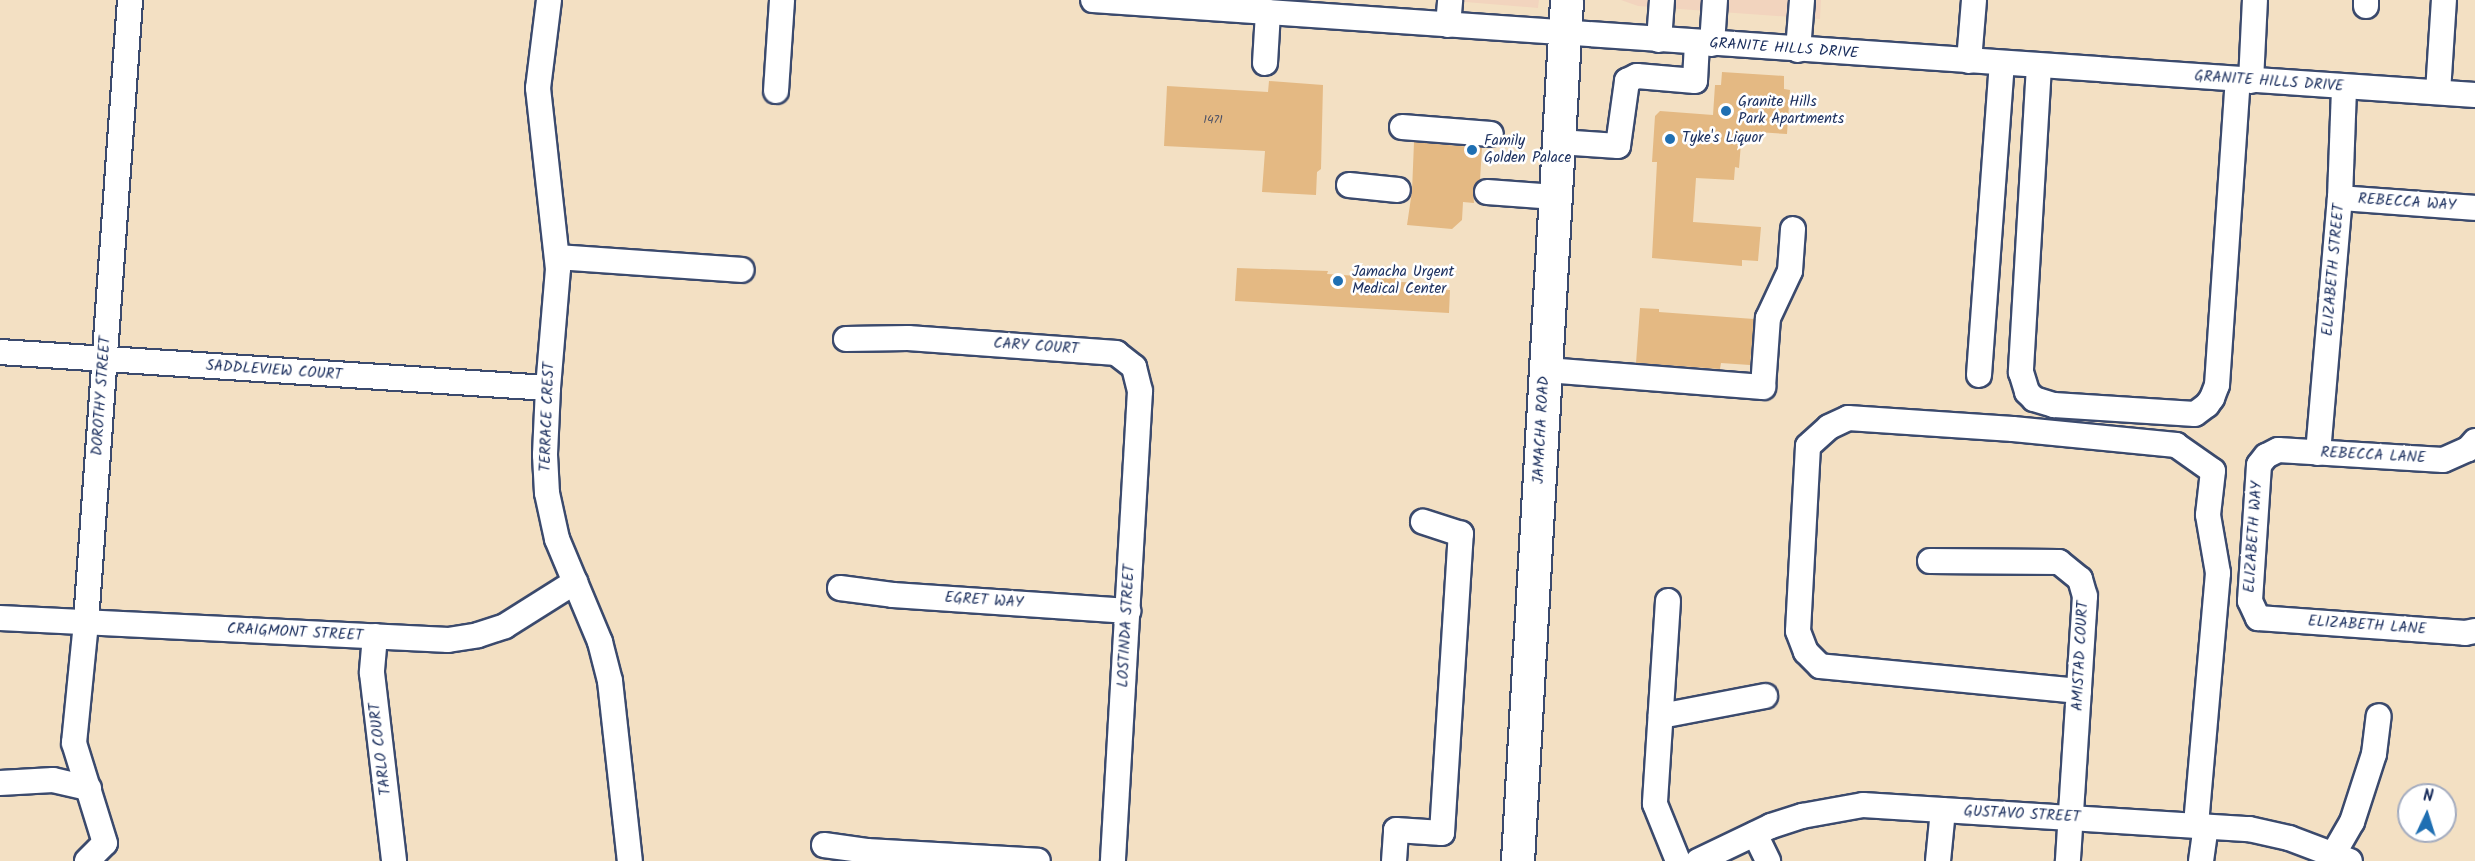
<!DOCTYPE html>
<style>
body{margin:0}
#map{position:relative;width:2475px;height:861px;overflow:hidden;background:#f3e0c3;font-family:Kalam,sans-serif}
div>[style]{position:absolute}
.built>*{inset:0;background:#f2d4be}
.building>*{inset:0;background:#e4b983}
.roads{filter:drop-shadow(2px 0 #3b4a6d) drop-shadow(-2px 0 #3b4a6d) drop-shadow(0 2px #3b4a6d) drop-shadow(0 -2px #3b4a6d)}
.minor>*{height:24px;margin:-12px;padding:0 12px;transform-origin:12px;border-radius:12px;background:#fff}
.major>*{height:32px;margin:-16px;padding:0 16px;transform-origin:16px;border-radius:16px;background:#fff}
.dots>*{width:16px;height:16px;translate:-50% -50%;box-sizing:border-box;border:3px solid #fff;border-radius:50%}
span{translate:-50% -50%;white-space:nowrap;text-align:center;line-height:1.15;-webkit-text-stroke:5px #fff;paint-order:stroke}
.number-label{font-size:12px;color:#4d5267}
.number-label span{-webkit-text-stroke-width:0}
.street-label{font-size:15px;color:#1b2f5e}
.poi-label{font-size:15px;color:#1b2f5e}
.left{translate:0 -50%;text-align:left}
.north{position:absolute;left:2397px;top:783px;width:60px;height:60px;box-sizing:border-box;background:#fff;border:2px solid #a4acbf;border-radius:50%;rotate:4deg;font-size:16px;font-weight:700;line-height:24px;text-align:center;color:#1b2f5e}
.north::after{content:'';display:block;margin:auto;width:21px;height:27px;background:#1f6fb2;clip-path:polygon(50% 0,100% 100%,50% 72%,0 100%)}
</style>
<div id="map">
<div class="built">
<i style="clip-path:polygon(1441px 0,1539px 0,1538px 8px)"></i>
<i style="clip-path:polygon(1621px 0,1821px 0,1820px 19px,1638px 6px)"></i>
</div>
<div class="building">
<i style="clip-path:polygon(1722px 72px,1784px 76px,1784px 89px,1790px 90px,1787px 134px,1742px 131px,1739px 168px,1735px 167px,1734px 180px,1696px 178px,1693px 222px,1761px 227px,1758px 261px,1742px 260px,1742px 266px,1652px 258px,1657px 162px,1652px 162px,1655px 116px,1660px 111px,1713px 115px,1715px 85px,1721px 85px)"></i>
<i style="clip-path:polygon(1269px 81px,1323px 85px,1321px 169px,1317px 172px,1316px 195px,1262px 192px,1265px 151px,1164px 146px,1167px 86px,1268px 92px)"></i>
<i style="clip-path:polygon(1414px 142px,1482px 148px,1480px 180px,1473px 190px,1474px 203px,1463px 202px,1462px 220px,1452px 229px,1407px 225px,1412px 191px)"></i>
<i style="clip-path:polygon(1237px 268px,1328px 271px,1327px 274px,1389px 278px,1394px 274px,1400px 282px,1427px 283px,1433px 289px,1450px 290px,1449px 313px,1235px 301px)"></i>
<i style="clip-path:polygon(1640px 308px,1659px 309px,1659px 312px,1754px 319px,1750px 365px,1721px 363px,1720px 369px,1636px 363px)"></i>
</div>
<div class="roads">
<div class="minor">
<i style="left:549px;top:0;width:89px;rotate:97.1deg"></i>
<i style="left:538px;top:88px;width:182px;rotate:83.7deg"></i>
<i style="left:558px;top:269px;width:119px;rotate:94.8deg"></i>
<i style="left:548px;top:388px;width:67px;rotate:92.6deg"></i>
<i style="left:545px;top:455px;width:38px;rotate:87deg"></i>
<i style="left:547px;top:493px;width:47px;rotate:77.7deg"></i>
<i style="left:557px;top:539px;width:112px;rotate:67.3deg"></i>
<i style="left:600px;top:642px;width:40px;rotate:75.6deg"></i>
<i style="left:610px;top:681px;width:181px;rotate:83.7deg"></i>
<i style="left:1093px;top:0;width:1385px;rotate:3.93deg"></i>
<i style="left:2366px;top:0;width:6px;rotate:90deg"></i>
<i style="left:1448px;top:25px;width:25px;rotate:-85deg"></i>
<i style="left:1659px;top:40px;width:40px;rotate:-85.7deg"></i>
<i style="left:1712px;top:44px;width:44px;rotate:-86.1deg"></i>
<i style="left:1798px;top:50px;width:50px;rotate:-85.4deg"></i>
<i style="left:1969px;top:61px;width:61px;rotate:-85.3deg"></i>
<i style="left:1265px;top:63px;width:51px;rotate:-86.6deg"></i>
<i style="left:2039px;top:66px;width:307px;rotate:93.4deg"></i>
<i style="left:2021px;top:372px;width:21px;rotate:73deg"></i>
<i style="left:2027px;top:392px;width:10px;rotate:45deg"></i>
<i style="left:2034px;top:399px;width:21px;rotate:17deg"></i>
<i style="left:2054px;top:405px;width:141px;rotate:3.7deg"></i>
<i style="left:2195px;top:414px;width:15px;rotate:-37deg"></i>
<i style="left:2207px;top:405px;width:9px;rotate:-54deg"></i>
<i style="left:2212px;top:398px;width:14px;rotate:-69deg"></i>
<i style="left:2217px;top:385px;width:306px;rotate:-86.1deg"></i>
<i style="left:2251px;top:81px;width:81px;rotate:-87.2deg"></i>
<i style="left:776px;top:91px;width:91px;rotate:-86.2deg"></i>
<i style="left:2438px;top:92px;width:92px;rotate:-86.3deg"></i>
<i style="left:1402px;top:127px;width:89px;rotate:4.5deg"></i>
<i style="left:1559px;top:142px;width:59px;rotate:3.9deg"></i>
<i style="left:1618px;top:146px;width:66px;rotate:-82.1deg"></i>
<i style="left:1627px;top:81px;width:11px;rotate:-27deg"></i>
<i style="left:1637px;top:76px;width:58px;rotate:4.9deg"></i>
<i style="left:1695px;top:81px;width:38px;rotate:-87deg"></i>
<i style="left:1349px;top:185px;width:49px;rotate:5.8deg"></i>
<i style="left:1487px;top:192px;width:68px;rotate:4.2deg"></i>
<i style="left:2340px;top:198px;width:135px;rotate:4.2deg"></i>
<i style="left:558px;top:257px;width:184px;rotate:4deg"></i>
<i style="left:846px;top:339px;width:62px;rotate:-0.9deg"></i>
<i style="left:908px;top:338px;width:209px;rotate:4.1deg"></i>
<i style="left:1116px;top:353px;width:23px;rotate:38deg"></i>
<i style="left:1134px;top:367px;width:25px;rotate:76deg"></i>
<i style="left:1140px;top:391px;width:471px;rotate:93.3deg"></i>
<i style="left:0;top:352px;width:549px;rotate:3.76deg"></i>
<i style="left:1546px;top:370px;width:218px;rotate:4.5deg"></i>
<i style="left:1763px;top:387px;width:69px;rotate:-85.9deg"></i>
<i style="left:1768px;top:318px;width:52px;rotate:-64.9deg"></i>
<i style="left:1790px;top:271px;width:42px;rotate:-85.9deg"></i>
<i style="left:1979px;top:375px;width:312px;rotate:-85.8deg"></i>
<i style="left:2475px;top:441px;width:11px;rotate:131deg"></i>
<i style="left:2468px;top:449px;width:27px;rotate:156deg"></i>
<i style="left:2443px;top:460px;width:165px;rotate:-176.5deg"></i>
<i style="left:2278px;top:450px;width:13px;rotate:153deg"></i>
<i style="left:2266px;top:456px;width:11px;rotate:128deg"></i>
<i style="left:2259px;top:465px;width:136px;rotate:93.8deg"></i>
<i style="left:2250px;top:601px;width:19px;rotate:65deg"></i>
<i style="left:2258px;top:618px;width:208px;rotate:4.1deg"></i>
<i style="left:2465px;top:633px;width:10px;rotate:-11deg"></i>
<i style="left:2318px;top:453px;width:256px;rotate:-85.1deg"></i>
<i style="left:2340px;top:198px;width:111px;rotate:-87.9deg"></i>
<i style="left:1930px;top:561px;width:129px;rotate:0.4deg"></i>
<i style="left:2059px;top:562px;width:27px;rotate:39deg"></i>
<i style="left:2080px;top:579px;width:18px;rotate:74deg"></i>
<i style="left:2085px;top:596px;width:266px;rotate:93.7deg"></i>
<i style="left:840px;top:588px;width:53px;rotate:7.5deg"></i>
<i style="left:893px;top:595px;width:236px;rotate:3.9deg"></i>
<i style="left:1668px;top:601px;width:203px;rotate:93.7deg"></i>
<i style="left:1655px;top:804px;width:61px;rotate:68deg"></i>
<i style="left:0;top:618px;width:449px;rotate:2.8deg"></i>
<i style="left:448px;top:640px;width:30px;rotate:-9deg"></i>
<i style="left:478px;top:635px;width:28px;rotate:-18deg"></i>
<i style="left:505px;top:626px;width:83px;rotate:-32.2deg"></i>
<i style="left:375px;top:636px;width:37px;rotate:95deg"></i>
<i style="left:372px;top:673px;width:189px;rotate:83.3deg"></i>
<i style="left:2079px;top:691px;width:260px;rotate:-174.5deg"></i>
<i style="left:1820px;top:666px;width:20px;rotate:-135deg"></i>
<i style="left:1806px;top:652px;width:22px;rotate:-111deg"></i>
<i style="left:1798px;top:631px;width:185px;rotate:-86.9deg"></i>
<i style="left:1808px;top:446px;width:28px;rotate:-42deg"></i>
<i style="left:1829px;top:427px;width:21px;rotate:-25deg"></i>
<i style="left:1848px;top:418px;width:165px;rotate:3.8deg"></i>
<i style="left:2013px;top:429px;width:164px;rotate:5.6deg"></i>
<i style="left:2176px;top:445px;width:45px;rotate:35.1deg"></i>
<i style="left:2213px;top:471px;width:44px;rotate:96.5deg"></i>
<i style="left:2208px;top:515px;width:59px;rotate:80.2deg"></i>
<i style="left:2218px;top:573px;width:254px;rotate:95deg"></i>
<i style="left:1661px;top:716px;width:106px;rotate:-10.9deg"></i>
<i style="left:0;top:783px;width:53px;rotate:-3.2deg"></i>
<i style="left:53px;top:780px;width:37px;rotate:13deg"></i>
<i style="left:1755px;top:834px;width:30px;rotate:64deg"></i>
<i style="left:824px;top:845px;width:43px;rotate:7.9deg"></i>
<i style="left:867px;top:851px;width:171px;rotate:3.3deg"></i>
<i style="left:2334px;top:853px;width:36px;rotate:-60deg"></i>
<i style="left:2352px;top:822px;width:71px;rotate:-72.1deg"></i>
<i style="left:2374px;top:754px;width:38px;rotate:-83deg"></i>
<i style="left:87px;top:861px;width:25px;rotate:-45deg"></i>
<i style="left:105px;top:843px;width:105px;rotate:-107.2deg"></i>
<i style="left:74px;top:743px;width:122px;rotate:-84.3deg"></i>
<i style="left:86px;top:622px;width:624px;rotate:-85.95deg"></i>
<i style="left:1394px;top:861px;width:31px;rotate:-86deg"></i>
<i style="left:1396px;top:830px;width:46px;rotate:3.7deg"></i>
<i style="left:1442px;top:833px;width:300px;rotate:-86.4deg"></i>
<i style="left:1461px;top:534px;width:40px;rotate:-162deg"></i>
<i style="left:1698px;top:861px;width:81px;rotate:-25.6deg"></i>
<i style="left:1771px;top:826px;width:33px;rotate:-18deg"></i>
<i style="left:1802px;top:816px;width:62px;rotate:-10.2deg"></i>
<i style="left:1863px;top:805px;width:387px;rotate:3.6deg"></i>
<i style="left:2249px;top:829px;width:41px;rotate:12.7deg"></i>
<i style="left:2289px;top:838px;width:65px;rotate:20.7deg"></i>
<i style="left:1938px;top:861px;width:51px;rotate:-84.4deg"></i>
<i style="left:2201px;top:861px;width:35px;rotate:-82deg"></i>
</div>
<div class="major">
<i style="left:1518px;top:861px;width:862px;rotate:-86.74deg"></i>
</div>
</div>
<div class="dots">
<i style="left:1726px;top:111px;background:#1f6fb2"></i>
<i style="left:1670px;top:139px;background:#1f6fb2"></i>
<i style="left:1472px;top:150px;background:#1f6fb2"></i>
<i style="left:1338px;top:281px;background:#1f6fb2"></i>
</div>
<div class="number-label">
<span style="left:1213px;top:120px">1471</span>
</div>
<div class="street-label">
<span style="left:1784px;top:49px;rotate:4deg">GRANITE HILLS DRIVE</span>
<span style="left:2269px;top:82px;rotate:4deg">GRANITE HILLS DRIVE</span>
<span style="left:2407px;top:203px;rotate:4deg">REBECCA WAY</span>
<span style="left:2334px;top:270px;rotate:-85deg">ELIZABETH STREET</span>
<span style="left:1036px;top:347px;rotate:4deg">CARY COURT</span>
<span style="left:274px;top:371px;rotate:4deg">SADDLEVIEW COURT</span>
<span style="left:102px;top:396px;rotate:-86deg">DOROTHY STREET</span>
<span style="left:548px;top:417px;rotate:-88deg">TERRACE CREST</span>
<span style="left:1542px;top:430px;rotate:-87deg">JAMACHA ROAD</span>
<span style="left:2373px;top:456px;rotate:3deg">REBECCA LANE</span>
<span style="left:2254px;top:537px;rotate:-86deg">ELIZABETH WAY</span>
<span style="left:984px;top:601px;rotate:4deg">EGRET WAY</span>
<span style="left:1127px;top:626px;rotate:-87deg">LOSTINDA STREET</span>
<span style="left:2367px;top:626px;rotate:4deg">ELIZABETH LANE</span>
<span style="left:295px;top:633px;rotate:3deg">CRAIGMONT STREET</span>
<span style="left:2081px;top:656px;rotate:-87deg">AMISTAD COURT</span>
<span style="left:381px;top:749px;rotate:-97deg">TARLO COURT</span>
<span style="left:2022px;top:815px;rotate:3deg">GUSTAVO STREET</span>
</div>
<div class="poi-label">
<span class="left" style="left:1738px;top:111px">Granite Hills<br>Park Apartments</span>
<span class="left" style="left:1682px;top:139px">Tyke's Liquor</span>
<span class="left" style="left:1484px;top:150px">Family<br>Golden Palace</span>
<span class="left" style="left:1352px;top:281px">Jamacha Urgent<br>Medical Center</span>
</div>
<div class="north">N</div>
</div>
